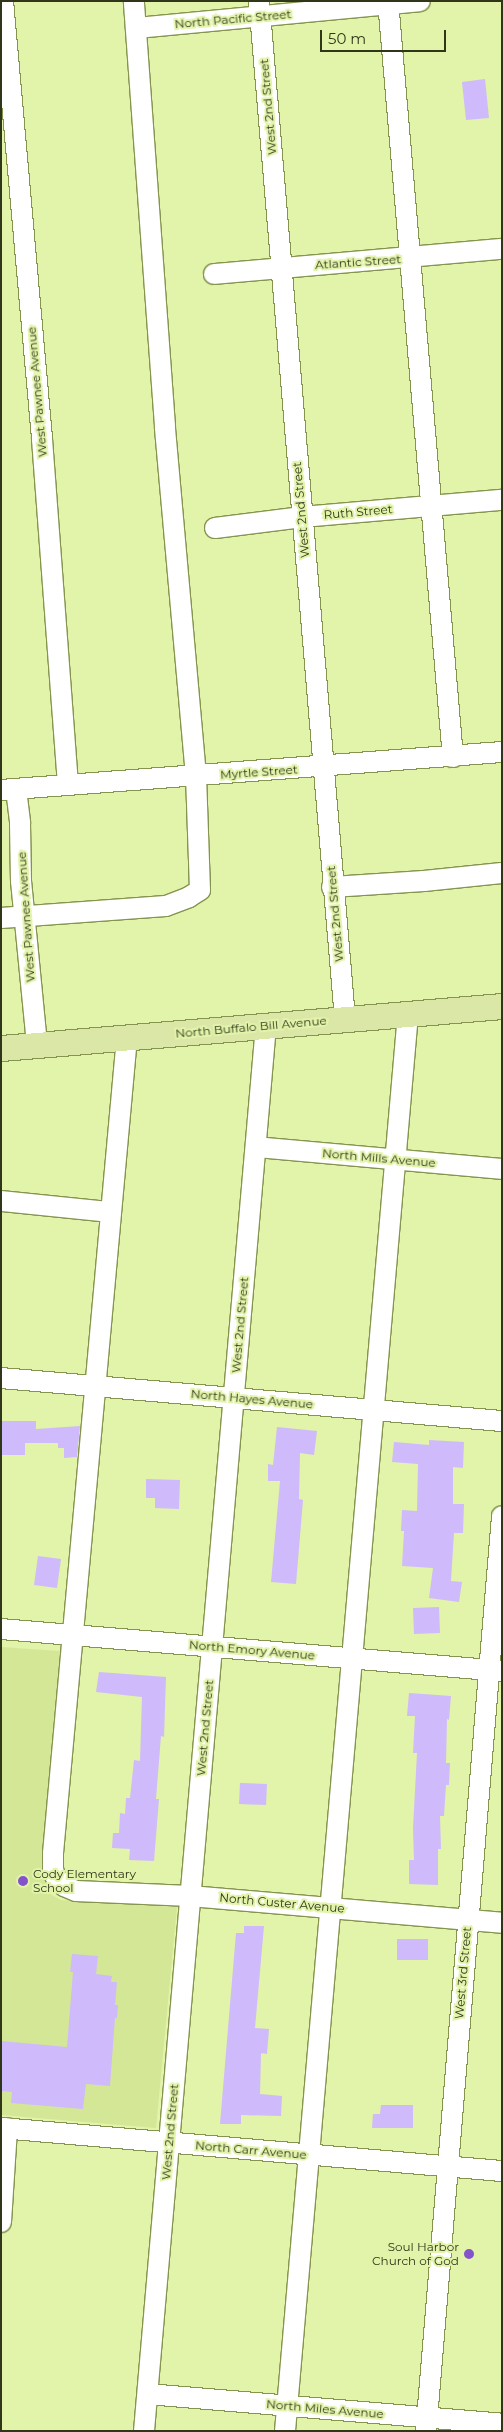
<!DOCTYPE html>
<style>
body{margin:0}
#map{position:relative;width:503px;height:2432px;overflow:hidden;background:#e2f3aa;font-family:Montserrat,sans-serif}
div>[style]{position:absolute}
.built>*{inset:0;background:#d4e796}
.building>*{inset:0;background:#cfbafb}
.roads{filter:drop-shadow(1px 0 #85944e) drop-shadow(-1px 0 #85944e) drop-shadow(0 1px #85944e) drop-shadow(0 -1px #85944e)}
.minor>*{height:20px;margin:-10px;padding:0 10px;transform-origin:10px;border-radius:10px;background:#fff}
.major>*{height:25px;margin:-12.5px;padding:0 12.5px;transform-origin:12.5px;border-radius:12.5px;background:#dae7a7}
.dots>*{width:14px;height:14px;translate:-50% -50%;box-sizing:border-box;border:2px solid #e2f3aa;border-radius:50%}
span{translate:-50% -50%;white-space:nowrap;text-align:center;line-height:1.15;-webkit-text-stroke:4px #e2f3aa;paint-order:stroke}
.street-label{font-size:12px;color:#303619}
.poi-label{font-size:12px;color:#303619}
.left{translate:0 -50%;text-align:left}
.right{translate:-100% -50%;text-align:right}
.frame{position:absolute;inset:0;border:2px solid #303619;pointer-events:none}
.scale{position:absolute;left:320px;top:30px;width:126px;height:22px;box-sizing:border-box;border:2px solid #303619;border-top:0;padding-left:6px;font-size:15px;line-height:18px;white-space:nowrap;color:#303619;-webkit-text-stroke:4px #e2f3aa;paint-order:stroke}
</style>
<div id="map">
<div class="built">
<i style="clip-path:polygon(1px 1647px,60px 1651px,42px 1870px,48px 1893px,61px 1900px,177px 1907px,156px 2128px,1px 2115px)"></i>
</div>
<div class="building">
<i style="clip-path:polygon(485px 79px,489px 118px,466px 120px,462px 82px)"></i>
<i style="clip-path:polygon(1px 1421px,36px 1421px,36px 1429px,80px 1426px,77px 1457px,64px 1458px,64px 1448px,58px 1448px,58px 1443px,25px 1443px,25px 1455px,1px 1455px)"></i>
<i style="clip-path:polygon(277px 1427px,317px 1431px,314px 1455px,300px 1453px,299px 1499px,303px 1500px,296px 1584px,271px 1582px,280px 1481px,268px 1481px,268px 1464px,273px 1465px)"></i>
<i style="clip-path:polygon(429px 1440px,464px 1442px,463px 1468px,453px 1467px,453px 1504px,464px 1504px,463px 1533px,454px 1533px,451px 1581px,462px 1582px,459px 1602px,429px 1598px,433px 1568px,402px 1566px,404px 1531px,401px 1531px,402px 1510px,417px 1511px,418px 1464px,392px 1462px,394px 1442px,429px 1445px)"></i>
<i style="clip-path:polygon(146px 1479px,180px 1480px,179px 1509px,155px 1508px,155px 1498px,146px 1498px)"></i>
<i style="clip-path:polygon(38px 1556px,61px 1559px,57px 1588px,34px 1585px)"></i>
<i style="clip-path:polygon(439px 1607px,440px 1633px,414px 1634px,413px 1608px)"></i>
<i style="clip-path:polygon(99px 1672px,166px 1677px,164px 1737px,161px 1736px,156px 1799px,159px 1799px,154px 1861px,129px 1860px,130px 1849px,112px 1848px,113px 1833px,119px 1833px,120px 1813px,125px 1814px,126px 1798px,130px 1798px,134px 1760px,140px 1761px,142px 1697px,96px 1692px)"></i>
<i style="clip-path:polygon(409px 1693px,451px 1696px,449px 1720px,447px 1719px,446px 1763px,450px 1763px,449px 1785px,446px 1785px,444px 1816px,440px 1816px,441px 1849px,438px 1849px,438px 1885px,409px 1884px,409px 1860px,414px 1860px,413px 1828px,417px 1753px,413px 1753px,415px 1716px,407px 1716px)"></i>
<i style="clip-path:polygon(240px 1783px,267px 1784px,266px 1805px,239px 1804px)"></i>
<i style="clip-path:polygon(244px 1926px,264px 1926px,255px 2028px,269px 2029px,267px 2054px,261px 2053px,260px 2094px,282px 2096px,281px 2116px,241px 2115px,241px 2124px,220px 2124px,236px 1933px,244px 1933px)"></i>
<i style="clip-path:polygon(397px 1939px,428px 1939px,428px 1960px,397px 1960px)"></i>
<i style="clip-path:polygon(72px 1954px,98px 1956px,96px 1974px,112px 1976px,111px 1982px,117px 1982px,115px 2005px,118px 2005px,117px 2018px,115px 2018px,110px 2086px,86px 2084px,83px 2109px,11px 2103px,12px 2092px,1px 2091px,1px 2041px,67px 2047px,73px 1972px,70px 1972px)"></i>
<i style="clip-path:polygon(381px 2105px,413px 2105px,413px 2128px,372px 2128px,373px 2114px,380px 2114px)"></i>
</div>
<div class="roads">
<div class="minor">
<i style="left:3px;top:1px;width:440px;rotate:84.9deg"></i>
<i style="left:42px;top:439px;width:346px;rotate:85.7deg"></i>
<i style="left:259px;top:1px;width:1022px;rotate:85.17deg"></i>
<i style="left:388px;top:1px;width:759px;rotate:85.09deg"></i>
<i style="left:136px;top:28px;width:285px;rotate:-5.4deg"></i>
<i style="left:214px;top:274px;width:289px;rotate:-5deg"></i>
<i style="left:215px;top:528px;width:88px;rotate:-7.2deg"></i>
<i style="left:302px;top:517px;width:201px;rotate:-4.9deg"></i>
<i style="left:16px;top:789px;width:35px;rotate:83deg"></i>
<i style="left:20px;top:824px;width:57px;rotate:89deg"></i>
<i style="left:21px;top:881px;width:165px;rotate:84.4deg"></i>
<i style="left:1px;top:790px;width:502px;rotate:-4.34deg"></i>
<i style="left:332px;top:887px;width:92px;rotate:-3.7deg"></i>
<i style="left:424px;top:881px;width:78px;rotate:-5.9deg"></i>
<i style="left:1px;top:918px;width:165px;rotate:-4.2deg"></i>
<i style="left:166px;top:906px;width:25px;rotate:-21deg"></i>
<i style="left:189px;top:897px;width:13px;rotate:-32deg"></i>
<i style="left:200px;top:890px;width:114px;rotate:-92deg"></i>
<i style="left:196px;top:776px;width:351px;rotate:-95.1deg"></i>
<i style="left:165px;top:426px;width:426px;rotate:-94.2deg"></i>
<i style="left:127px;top:1037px;width:819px;rotate:95.18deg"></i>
<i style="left:53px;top:1853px;width:16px;rotate:90deg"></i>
<i style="left:53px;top:1869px;width:7px;rotate:74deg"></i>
<i style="left:55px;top:1876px;width:13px;rotate:48deg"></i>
<i style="left:64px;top:1886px;width:13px;rotate:23deg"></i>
<i style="left:76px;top:1891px;width:114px;rotate:2.5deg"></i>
<i style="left:190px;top:1896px;width:313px;rotate:4.9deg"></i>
<i style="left:256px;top:1147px;width:247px;rotate:5.1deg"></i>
<i style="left:1px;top:1201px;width:110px;rotate:5.8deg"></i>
<i style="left:1px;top:1378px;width:503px;rotate:4.91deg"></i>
<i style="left:1px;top:1629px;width:503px;rotate:4.79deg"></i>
<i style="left:1px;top:2128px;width:503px;rotate:4.91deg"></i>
<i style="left:1px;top:2222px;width:94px;rotate:-86.3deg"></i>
<i style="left:148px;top:2394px;width:355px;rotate:4.8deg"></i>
<i style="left:144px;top:2431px;width:1410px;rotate:-85.04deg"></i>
<i style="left:285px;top:2431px;width:1422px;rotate:-85.04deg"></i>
<i style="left:426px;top:2431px;width:918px;rotate:-85.25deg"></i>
</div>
<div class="major">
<i style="left:1px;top:1048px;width:503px;rotate:-4.79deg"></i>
</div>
</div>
<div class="dots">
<i style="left:23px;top:1881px;background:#8453cc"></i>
<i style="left:469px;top:2254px;background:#8453cc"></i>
</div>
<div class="street-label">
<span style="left:233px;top:19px;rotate:-5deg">North Pacific Street</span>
<span style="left:268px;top:107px;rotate:-95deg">West 2nd Street</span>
<span style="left:358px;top:262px;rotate:-4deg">Atlantic Street</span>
<span style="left:37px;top:392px;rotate:-95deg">West Pawnee Avenue</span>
<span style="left:301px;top:510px;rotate:-95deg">West 2nd Street</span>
<span style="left:358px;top:512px;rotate:-5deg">Ruth Street</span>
<span style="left:259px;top:772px;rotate:-4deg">Myrtle Street</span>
<span style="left:335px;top:914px;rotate:-95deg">West 2nd Street</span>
<span style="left:26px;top:917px;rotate:-94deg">West Pawnee Avenue</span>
<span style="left:251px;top:1027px;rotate:-5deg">North Buffalo Bill Avenue</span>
<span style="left:379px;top:1158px;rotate:5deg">North Mills Avenue</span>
<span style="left:240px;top:1325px;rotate:-85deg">West 2nd Street</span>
<span style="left:252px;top:1399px;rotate:5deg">North Hayes Avenue</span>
<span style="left:252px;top:1650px;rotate:5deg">North Emory Avenue</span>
<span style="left:205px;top:1728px;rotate:-85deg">West 2nd Street</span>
<span style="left:282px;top:1903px;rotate:5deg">North Custer Avenue</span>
<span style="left:463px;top:1973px;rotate:-85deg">West 3rd Street</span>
<span style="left:170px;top:2132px;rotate:-85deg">West 2nd Street</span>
<span style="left:251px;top:2150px;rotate:5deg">North Carr Avenue</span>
<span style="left:325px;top:2409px;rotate:5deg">North Miles Avenue</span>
</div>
<div class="poi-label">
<span class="left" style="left:33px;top:1881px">Cody Elementary<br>School</span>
<span class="right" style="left:459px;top:2254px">Soul Harbor<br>Church of God</span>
</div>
<div class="frame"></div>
<div class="scale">50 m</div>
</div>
